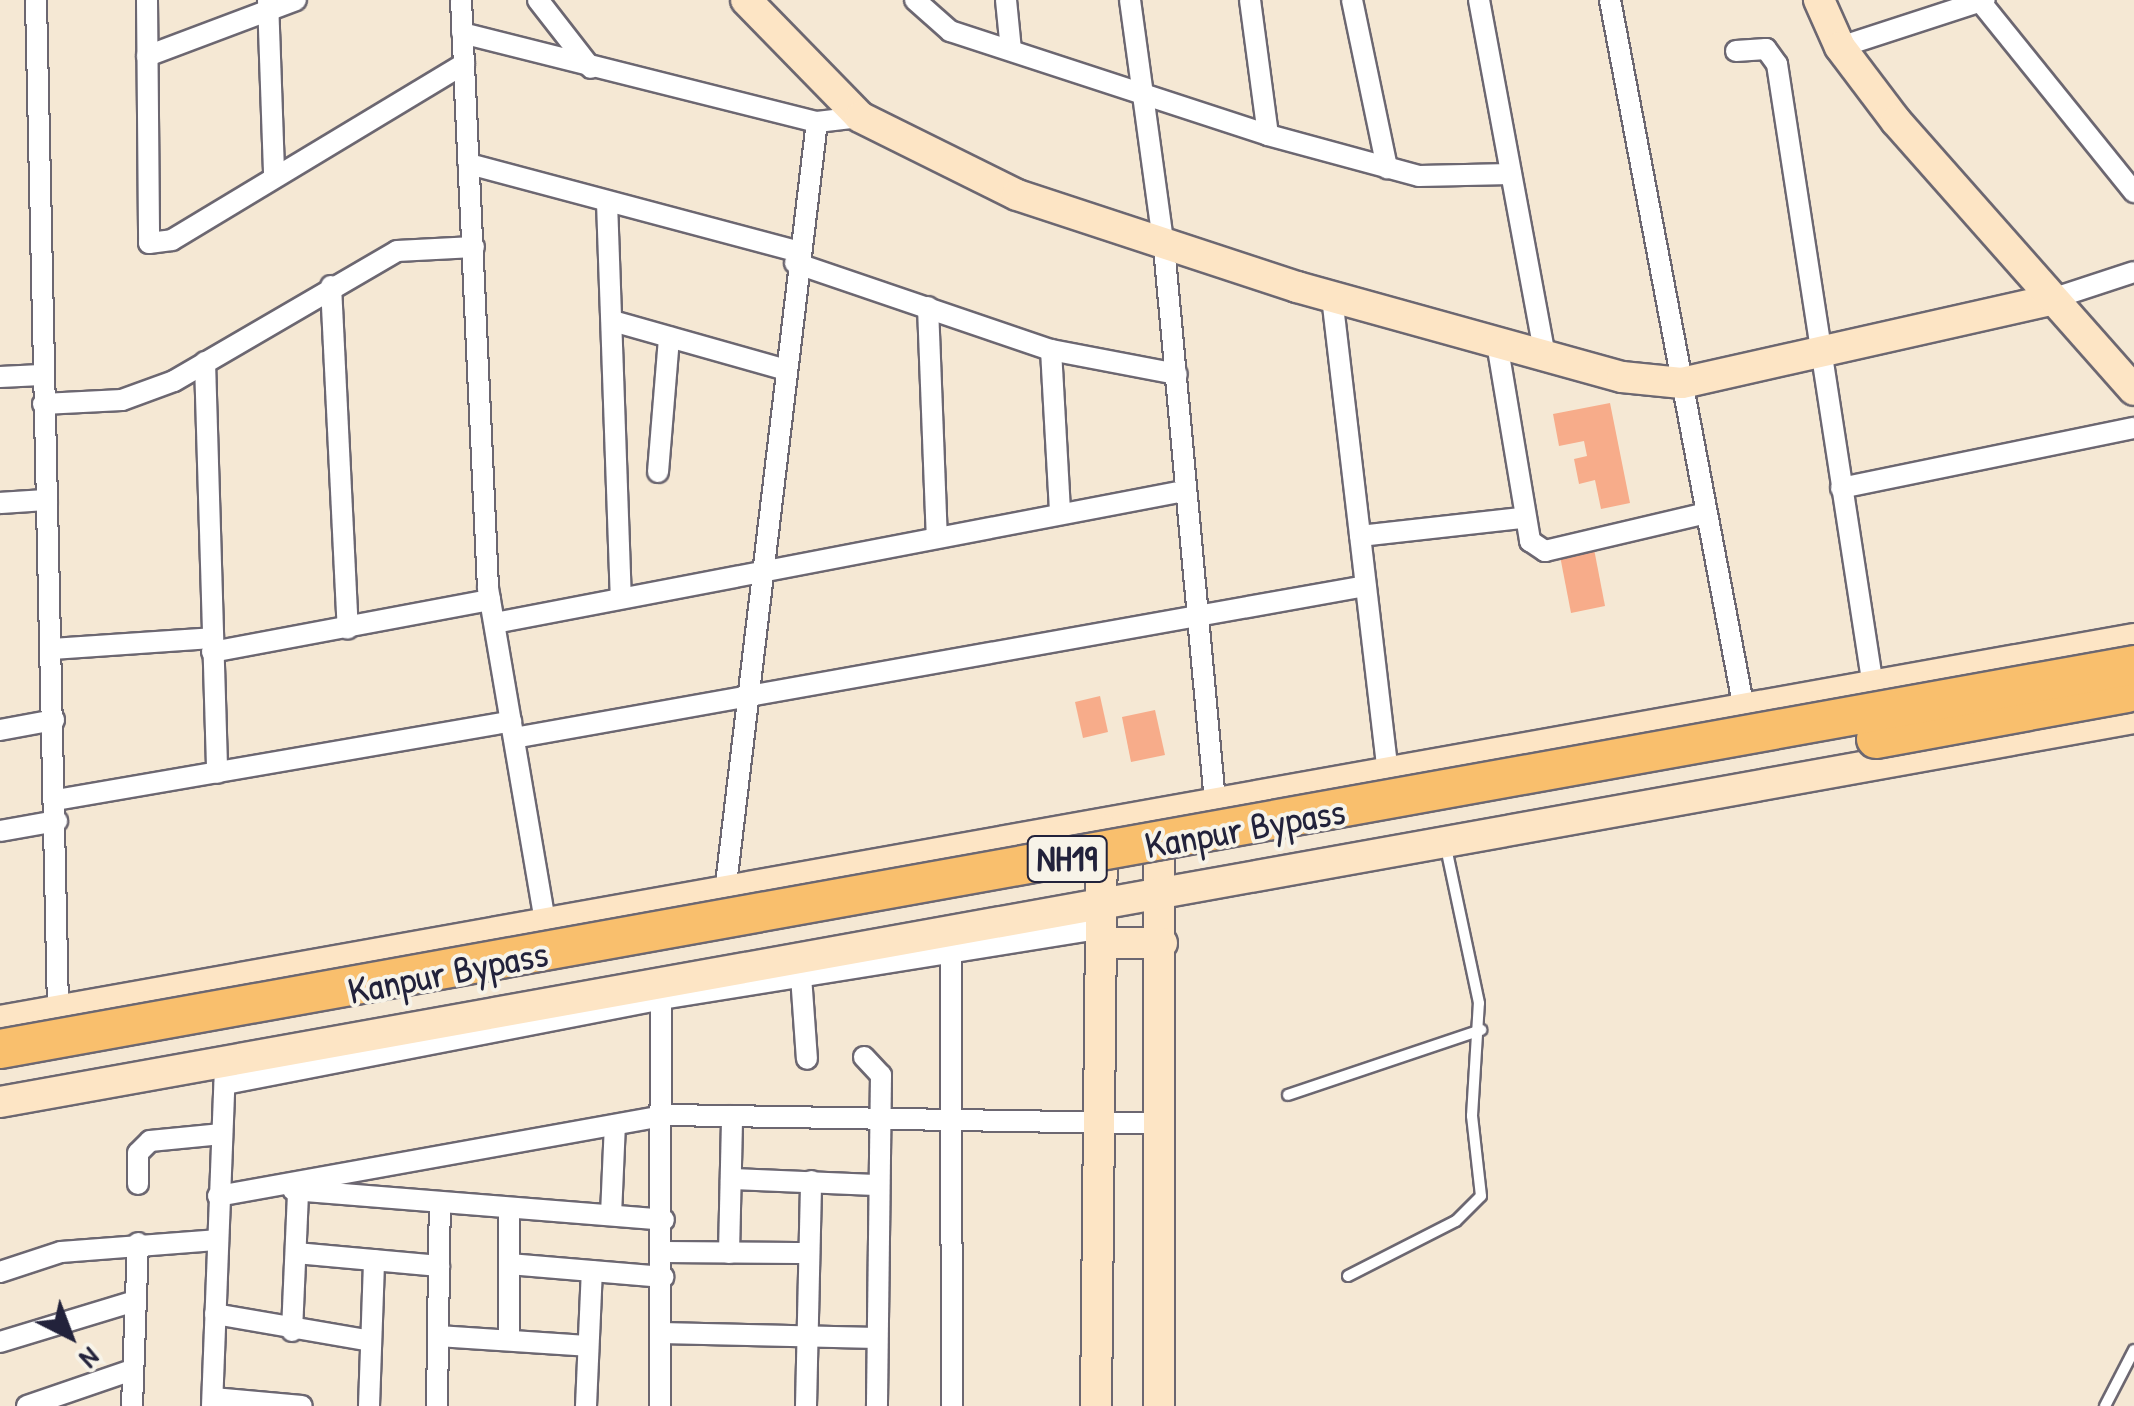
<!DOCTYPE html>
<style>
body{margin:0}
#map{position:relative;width:2134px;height:1406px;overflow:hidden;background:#f5e8d4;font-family:"Patrick Hand",sans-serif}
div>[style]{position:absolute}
.building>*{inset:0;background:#f7ac8a}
.roads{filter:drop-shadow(2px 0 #6c6771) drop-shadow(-2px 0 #6c6771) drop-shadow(0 2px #6c6771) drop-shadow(0 -2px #6c6771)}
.lane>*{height:10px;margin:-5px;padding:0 5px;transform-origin:5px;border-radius:5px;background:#fff}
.street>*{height:20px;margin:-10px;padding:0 10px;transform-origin:10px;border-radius:10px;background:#fff}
.secondary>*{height:30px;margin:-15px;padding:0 15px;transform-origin:15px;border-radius:15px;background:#fde5c5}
.bridges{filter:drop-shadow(2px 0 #6c6771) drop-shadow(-2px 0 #6c6771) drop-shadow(0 2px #6c6771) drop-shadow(0 -2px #6c6771)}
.highway-bridge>*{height:38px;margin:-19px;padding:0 19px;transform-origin:19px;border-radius:19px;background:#f9bf6d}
span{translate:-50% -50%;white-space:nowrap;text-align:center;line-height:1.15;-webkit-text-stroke:8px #f7f3e8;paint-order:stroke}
.shield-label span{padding:2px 8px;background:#f7f3e8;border:2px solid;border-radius:8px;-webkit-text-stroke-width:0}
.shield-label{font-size:35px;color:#22223b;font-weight:700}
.street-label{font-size:38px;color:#22223b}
.north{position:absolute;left:20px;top:1286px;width:100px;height:100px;-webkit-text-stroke:8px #f7f3e8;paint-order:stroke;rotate:138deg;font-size:28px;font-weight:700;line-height:40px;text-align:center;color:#22223b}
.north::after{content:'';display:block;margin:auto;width:35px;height:45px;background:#22223b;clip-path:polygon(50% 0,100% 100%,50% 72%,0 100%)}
</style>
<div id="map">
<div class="building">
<i style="clip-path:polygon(1610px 403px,1630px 503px,1601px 509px,1595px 480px,1579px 484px,1574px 459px,1587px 456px,1584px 441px,1559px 446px,1553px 414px)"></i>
<i style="clip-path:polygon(1594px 549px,1605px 606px,1571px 613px,1560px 556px)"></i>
<i style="clip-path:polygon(1100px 696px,1108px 732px,1083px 738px,1075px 702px)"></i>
<i style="clip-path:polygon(1155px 710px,1165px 755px,1131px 762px,1122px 717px)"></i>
</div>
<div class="roads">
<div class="lane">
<i style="left:1288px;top:1095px;width:204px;rotate:-18.6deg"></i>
<i style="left:1348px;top:1276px;width:121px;rotate:-27deg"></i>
<i style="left:1456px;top:1221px;width:35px;rotate:-45deg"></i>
<i style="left:1481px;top:1196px;width:81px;rotate:-96.4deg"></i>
<i style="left:1472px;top:1116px;width:113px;rotate:-86.5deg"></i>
<i style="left:1479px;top:1003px;width:164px;rotate:-102deg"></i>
<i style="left:2105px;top:1406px;width:63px;rotate:-62.6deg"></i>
</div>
<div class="street">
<i style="left:36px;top:0;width:1010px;rotate:88.75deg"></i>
<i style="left:147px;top:0;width:243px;rotate:89.5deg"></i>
<i style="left:149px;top:243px;width:23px;rotate:-7deg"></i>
<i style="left:172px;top:240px;width:341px;rotate:-31.1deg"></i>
<i style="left:268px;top:0;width:176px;rotate:88deg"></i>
<i style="left:461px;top:0;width:589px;rotate:87.37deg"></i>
<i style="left:488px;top:588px;width:344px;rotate:80.3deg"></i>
<i style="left:538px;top:0;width:86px;rotate:52.1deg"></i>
<i style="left:915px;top:0;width:47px;rotate:41.5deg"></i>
<i style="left:950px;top:31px;width:335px;rotate:18.1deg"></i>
<i style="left:1268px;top:135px;width:156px;rotate:15.2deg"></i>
<i style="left:1419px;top:176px;width:92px;rotate:-1.2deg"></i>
<i style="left:1006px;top:0;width:50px;rotate:84.3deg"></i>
<i style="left:1130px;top:0;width:249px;rotate:82.2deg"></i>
<i style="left:1164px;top:247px;width:557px;rotate:84.75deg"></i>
<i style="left:1250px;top:0;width:136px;rotate:82.4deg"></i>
<i style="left:1352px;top:0;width:172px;rotate:78.2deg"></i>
<i style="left:1479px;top:0;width:362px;rotate:79.5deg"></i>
<i style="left:1610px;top:0;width:722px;rotate:79.3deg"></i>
<i style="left:1979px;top:0;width:247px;rotate:51.1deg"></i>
<i style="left:462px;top:33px;width:366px;rotate:14.1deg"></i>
<i style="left:817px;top:122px;width:43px;rotate:-6.6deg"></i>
<i style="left:1840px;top:47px;width:152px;rotate:-18deg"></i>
<i style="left:1736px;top:51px;width:30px;rotate:-4deg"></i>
<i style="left:1766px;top:49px;width:19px;rotate:54deg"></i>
<i style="left:1777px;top:64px;width:629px;rotate:81.23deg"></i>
<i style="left:147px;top:56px;width:159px;rotate:-20.6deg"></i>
<i style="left:469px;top:164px;width:338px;rotate:14.9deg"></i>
<i style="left:607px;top:202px;width:396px;rotate:88deg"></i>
<i style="left:795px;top:263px;width:270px;rotate:18.8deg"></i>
<i style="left:1051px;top:350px;width:128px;rotate:10.8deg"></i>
<i style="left:331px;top:286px;width:343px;rotate:87.2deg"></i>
<i style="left:1332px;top:297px;width:481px;rotate:83.3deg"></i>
<i style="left:2049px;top:300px;width:89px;rotate:-18.2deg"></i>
<i style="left:928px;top:307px;width:230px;rotate:87.8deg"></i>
<i style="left:613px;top:321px;width:177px;rotate:15.8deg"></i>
<i style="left:1497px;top:343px;width:201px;rotate:80.5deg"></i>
<i style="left:1530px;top:541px;width:18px;rotate:34deg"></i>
<i style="left:1545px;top:551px;width:166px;rotate:-13.2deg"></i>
<i style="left:1051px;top:350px;width:163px;rotate:86.8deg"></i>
<i style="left:205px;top:362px;width:411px;rotate:88.3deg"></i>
<i style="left:0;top:377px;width:41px;rotate:-2.8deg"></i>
<i style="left:43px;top:404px;width:79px;rotate:-2.9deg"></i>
<i style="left:122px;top:400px;width:55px;rotate:-20.1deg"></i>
<i style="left:174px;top:381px;width:258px;rotate:-30.2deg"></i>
<i style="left:397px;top:251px;width:77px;rotate:-3deg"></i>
<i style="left:658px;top:472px;width:135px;rotate:-85.3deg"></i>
<i style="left:1841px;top:488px;width:299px;rotate:-11.6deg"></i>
<i style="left:0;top:503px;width:47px;rotate:-3.7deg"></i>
<i style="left:1360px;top:536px;width:162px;rotate:-6.4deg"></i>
<i style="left:495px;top:623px;width:702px;rotate:-10.85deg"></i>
<i style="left:52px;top:649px;width:160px;rotate:-3.9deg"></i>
<i style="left:212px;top:652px;width:283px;rotate:-10.6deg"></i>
<i style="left:0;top:730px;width:55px;rotate:-10.5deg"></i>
<i style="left:514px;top:738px;width:865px;rotate:-10.12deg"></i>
<i style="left:56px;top:800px;width:462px;rotate:-9.8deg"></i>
<i style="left:0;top:831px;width:58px;rotate:-10deg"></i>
<i style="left:725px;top:893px;width:776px;rotate:-83.2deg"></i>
<i style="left:951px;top:951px;width:455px;rotate:89.9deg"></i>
<i style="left:801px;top:976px;width:83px;rotate:85.9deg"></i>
<i style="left:864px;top:1057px;width:25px;rotate:47deg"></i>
<i style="left:881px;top:1075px;width:331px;rotate:90.7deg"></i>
<i style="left:225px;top:1084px;width:444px;rotate:-11deg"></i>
<i style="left:661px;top:999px;width:447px;rotate:-9.1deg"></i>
<i style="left:731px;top:1179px;width:146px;rotate:2.4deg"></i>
<i style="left:138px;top:1184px;width:31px;rotate:-90deg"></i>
<i style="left:138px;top:1153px;width:17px;rotate:-45deg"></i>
<i style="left:150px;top:1141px;width:72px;rotate:-5.6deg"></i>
<i style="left:293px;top:1190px;width:372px;rotate:4.6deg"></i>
<i style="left:218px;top:1196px;width:456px;rotate:-10.2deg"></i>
<i style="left:667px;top:1115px;width:496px;rotate:1deg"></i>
<i style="left:611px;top:1215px;width:90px;rotate:-87.5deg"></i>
<i style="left:664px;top:1252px;width:145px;rotate:0.4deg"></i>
<i style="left:296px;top:1253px;width:144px;rotate:5.2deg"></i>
<i style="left:729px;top:1253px;width:137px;rotate:-88.7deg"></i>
<i style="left:509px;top:1264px;width:155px;rotate:4.8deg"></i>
<i style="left:0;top:1272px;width:64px;rotate:-18.2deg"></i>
<i style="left:61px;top:1252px;width:155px;rotate:-4.4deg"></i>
<i style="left:215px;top:1314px;width:158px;rotate:9.8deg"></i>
<i style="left:292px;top:1331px;width:140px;rotate:-87.5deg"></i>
<i style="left:661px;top:1333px;width:216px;rotate:1.3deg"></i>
<i style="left:438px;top:1336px;width:149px;rotate:3.8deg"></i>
<i style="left:509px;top:1340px;width:132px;rotate:-90deg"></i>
<i style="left:0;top:1342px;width:141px;rotate:-16.9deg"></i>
<i style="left:213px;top:1398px;width:89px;rotate:5.1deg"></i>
<i style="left:27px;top:1406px;width:111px;rotate:-18.9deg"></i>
<i style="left:132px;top:1406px;width:163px;rotate:-87.9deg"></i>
<i style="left:212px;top:1406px;width:332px;rotate:-87.8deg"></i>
<i style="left:369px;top:1406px;width:146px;rotate:-88deg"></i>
<i style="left:437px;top:1406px;width:204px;rotate:-89.2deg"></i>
<i style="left:586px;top:1406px;width:135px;rotate:-87.5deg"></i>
<i style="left:660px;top:1406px;width:407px;rotate:-89.9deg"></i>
<i style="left:806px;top:1406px;width:225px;rotate:-88.7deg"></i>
</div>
<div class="secondary">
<i style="left:746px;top:0;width:163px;rotate:45.7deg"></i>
<i style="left:860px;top:117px;width:175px;rotate:26.4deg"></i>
<i style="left:1017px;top:195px;width:295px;rotate:18.2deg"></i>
<i style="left:1297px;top:287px;width:337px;rotate:15.5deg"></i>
<i style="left:1622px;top:377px;width:60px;rotate:5.7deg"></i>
<i style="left:1682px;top:383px;width:376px;rotate:-12.7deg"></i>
<i style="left:1819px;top:0;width:51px;rotate:65.9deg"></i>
<i style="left:1840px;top:47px;width:93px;rotate:52.9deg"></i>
<i style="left:1896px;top:121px;width:359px;rotate:48.5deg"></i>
<i style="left:1159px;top:819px;width:587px;rotate:90deg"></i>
<i style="left:1102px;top:943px;width:60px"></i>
<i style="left:0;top:1021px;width:2168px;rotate:-10.15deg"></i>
<i style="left:0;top:1102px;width:2168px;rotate:-10.2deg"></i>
<i style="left:1096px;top:1406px;width:577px;rotate:-89.4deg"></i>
</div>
</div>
<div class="bridges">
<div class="highway-bridge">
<i style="left:1876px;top:739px;width:255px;rotate:-10.4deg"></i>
<i style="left:0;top:1049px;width:2168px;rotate:-10.2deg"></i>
</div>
</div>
<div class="shield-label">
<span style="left:1067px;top:859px">NH19</span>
</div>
<div class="street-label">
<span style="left:1245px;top:828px;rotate:-10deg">Kanpur Bypass</span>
<span style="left:448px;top:972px;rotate:-11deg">Kanpur Bypass</span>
</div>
<div class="north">N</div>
</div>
